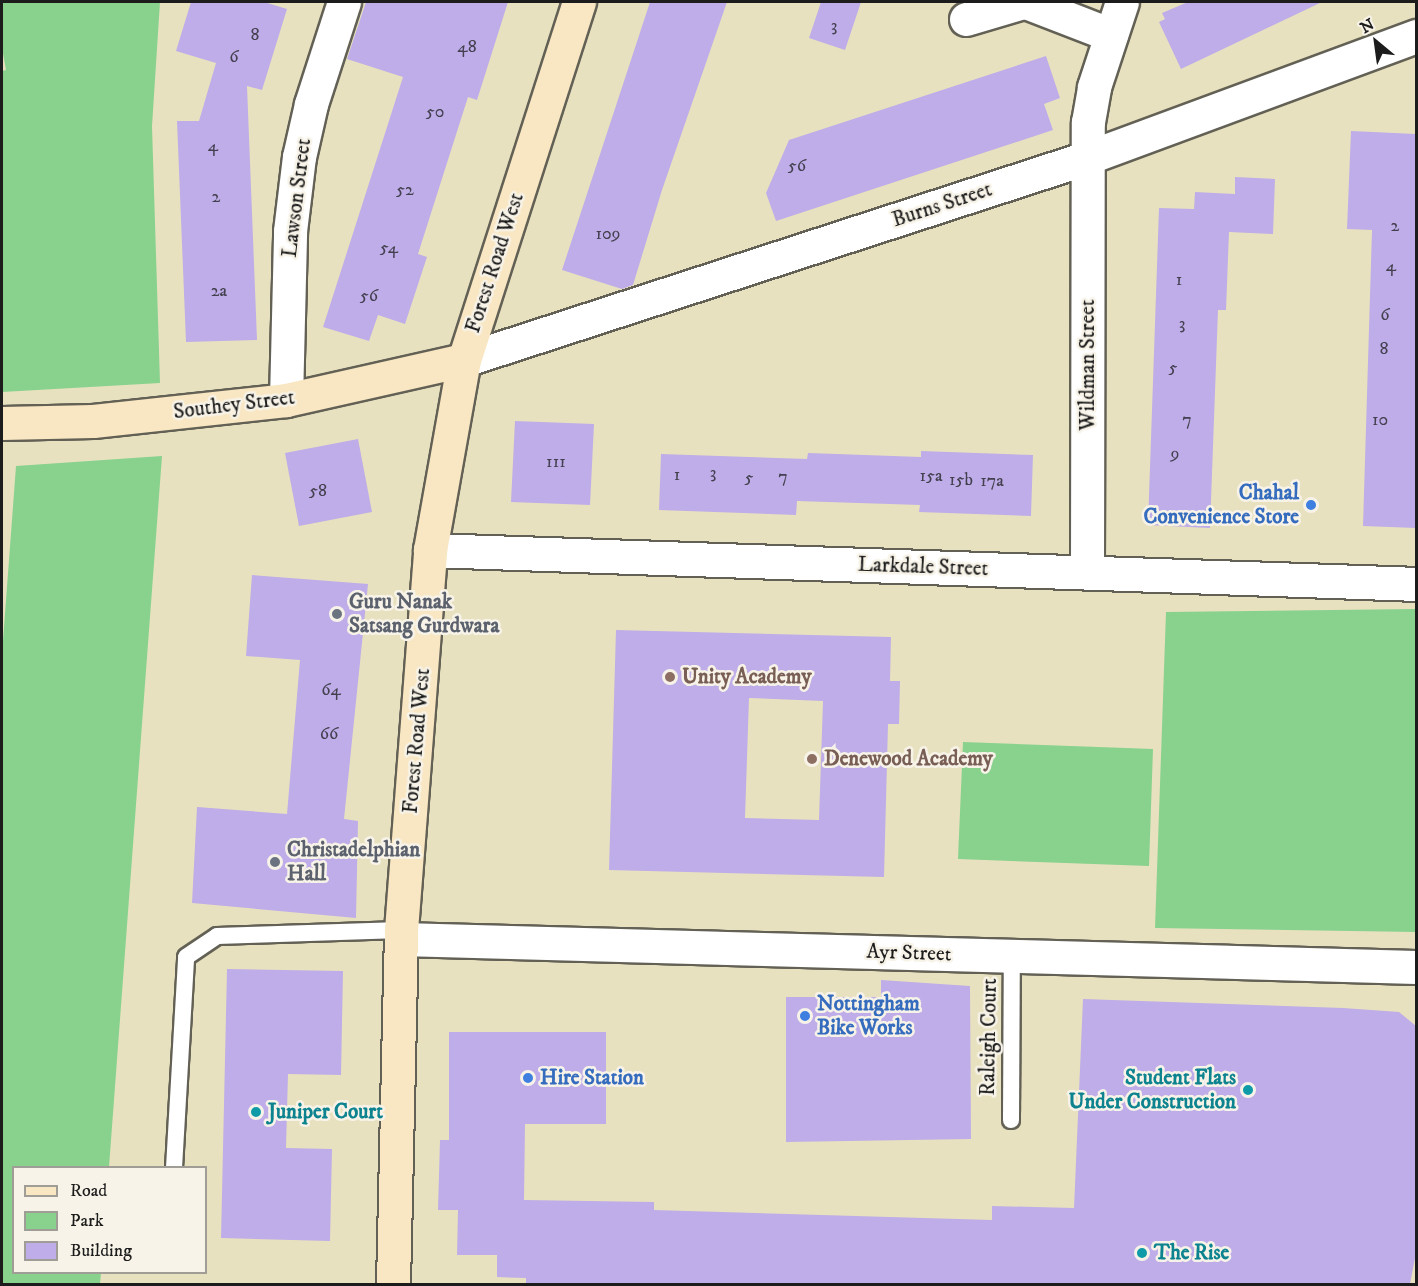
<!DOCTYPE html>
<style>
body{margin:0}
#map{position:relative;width:1418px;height:1286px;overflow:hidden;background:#e8e1bf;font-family:"IM FELL DW Pica",serif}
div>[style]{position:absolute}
.green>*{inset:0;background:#88d28e}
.building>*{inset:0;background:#beade8}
.roads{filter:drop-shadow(2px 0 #636155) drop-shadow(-2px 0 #636155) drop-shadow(0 2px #636155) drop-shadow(0 -2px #636155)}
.lane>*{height:16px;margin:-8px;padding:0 8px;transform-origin:8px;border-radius:8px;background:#fff}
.street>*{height:33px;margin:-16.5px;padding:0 16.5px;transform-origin:16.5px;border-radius:16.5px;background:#fff}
.secondary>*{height:33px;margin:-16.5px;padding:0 16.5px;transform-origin:16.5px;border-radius:16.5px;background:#f9e7c3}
.dots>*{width:16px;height:16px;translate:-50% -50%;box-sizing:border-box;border:3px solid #f7f3e8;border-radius:50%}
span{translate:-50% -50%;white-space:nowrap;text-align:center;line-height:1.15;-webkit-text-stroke:5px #f7f3e8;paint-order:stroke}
.number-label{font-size:18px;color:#44404f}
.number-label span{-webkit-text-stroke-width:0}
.street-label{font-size:21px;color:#1c1c1c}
.shop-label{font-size:21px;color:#366cbe;font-weight:700}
.right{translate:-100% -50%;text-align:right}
.left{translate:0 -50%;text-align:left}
.worship-label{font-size:21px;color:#5b616d;font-weight:700}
.education-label{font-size:21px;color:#785e54;font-weight:700}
.culture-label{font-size:21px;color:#0d838f;font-weight:700}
.frame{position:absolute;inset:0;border:3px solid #1c1c1c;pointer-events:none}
.legend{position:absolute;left:12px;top:1166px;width:195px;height:108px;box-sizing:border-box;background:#f7f3e8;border:2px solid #9f9d96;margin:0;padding:8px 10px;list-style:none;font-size:18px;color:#1c1c1c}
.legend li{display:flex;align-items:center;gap:12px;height:30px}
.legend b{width:30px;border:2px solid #9f9d96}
.north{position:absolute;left:1346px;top:12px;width:60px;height:60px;-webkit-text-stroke:4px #f7f3e8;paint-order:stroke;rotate:331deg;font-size:16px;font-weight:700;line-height:24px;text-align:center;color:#1c1c1c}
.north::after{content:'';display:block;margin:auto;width:21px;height:27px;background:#1c1c1c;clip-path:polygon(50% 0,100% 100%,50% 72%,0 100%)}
</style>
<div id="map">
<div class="green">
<i style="clip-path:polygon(2px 2px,160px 2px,152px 126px,160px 383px,2px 392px,2px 71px,6px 70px,2px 48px)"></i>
<i style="clip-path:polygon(162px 456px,109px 1167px,14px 1168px,14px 1272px,101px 1273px,100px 1284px,2px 1284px,2px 654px,16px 466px)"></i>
<i style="clip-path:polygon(1416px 609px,1416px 932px,1155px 928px,1166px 612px)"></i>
<i style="clip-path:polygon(963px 742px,1153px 749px,1149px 866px,958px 859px)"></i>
</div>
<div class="building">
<i style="clip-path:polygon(191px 2px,264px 2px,287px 9px,262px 90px,247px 86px,257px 340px,186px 342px,177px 121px,199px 121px,216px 63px,176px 51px)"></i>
<i style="clip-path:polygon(366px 2px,508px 2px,477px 100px,468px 97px,418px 254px,427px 257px,405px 324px,378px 315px,369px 341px,323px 327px,403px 77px,347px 59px)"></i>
<i style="clip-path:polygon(650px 2px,727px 2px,662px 190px,633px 285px,622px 289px,562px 270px)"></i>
<i style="clip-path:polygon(821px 2px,861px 2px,845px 50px,809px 38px)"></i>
<i style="clip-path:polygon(1188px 2px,1322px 2px,1181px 69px,1159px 22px,1165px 19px,1162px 13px)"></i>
<i style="clip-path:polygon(1046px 56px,1060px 98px,1044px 104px,1053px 130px,776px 221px,766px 193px,789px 140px)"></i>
<i style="clip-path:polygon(1351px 131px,1416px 134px,1416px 528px,1363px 526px,1372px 230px,1347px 229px)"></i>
<i style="clip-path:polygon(1235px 177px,1275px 179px,1273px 234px,1229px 232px,1226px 310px,1218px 310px,1210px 528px,1148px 525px,1159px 208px,1194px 209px,1195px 192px,1235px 194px)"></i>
<i style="clip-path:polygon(515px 421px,594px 424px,590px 505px,511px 502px)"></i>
<i style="clip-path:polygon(358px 439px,372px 512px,299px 526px,285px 453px)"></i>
<i style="clip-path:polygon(921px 451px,1033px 455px,1031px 516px,919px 512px,920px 505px,797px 501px,796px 515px,659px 510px,661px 454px,807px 459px,808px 453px,921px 457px)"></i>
<i style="clip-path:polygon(252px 575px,368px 584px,344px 819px,358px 821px,356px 918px,192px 903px,197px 807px,287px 814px,300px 660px,246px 656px)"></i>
<i style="clip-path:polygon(evenodd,616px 630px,891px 637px,890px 681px,900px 681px,899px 724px,888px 724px,884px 877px,609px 870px,616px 630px,749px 698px,823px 701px,819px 820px,745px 818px,749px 698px)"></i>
<i style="clip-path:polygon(227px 969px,343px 971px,341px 1075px,288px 1074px,286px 1148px,332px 1149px,330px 1241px,221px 1238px)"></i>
<i style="clip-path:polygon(881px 980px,970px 986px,971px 1139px,786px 1142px,786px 997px,881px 997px)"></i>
<i style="clip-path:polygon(1083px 999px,1343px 1008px,1399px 1012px,1416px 1026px,1416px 1253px,1410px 1284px,526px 1284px,526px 1278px,497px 1277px,497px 1255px,457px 1255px,458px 1210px,438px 1210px,440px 1140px,449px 1140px,449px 1032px,606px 1032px,606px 1124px,525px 1124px,524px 1200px,654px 1202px,654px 1210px,992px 1220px,992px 1206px,1074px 1208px)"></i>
</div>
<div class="roads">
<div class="lane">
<i style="left:1011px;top:1120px;width:164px;rotate:-89.7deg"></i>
<i style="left:174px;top:1168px;width:211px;rotate:-86.7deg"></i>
<i style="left:186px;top:957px;width:37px;rotate:-34deg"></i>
<i style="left:217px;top:936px;width:184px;rotate:-1.9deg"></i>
</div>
<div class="street">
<i style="left:1026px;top:2px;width:91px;rotate:21.2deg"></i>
<i style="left:966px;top:19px;width:59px;rotate:-16.6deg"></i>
<i style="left:464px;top:360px;width:657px;rotate:-17.99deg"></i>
<i style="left:1089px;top:157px;width:349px;rotate:-20.3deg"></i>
<i style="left:286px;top:400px;width:169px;rotate:-88.6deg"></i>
<i style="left:290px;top:231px;width:75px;rotate:-83.1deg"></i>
<i style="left:299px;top:157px;width:54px;rotate:-77.2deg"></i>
<i style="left:311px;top:104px;width:107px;rotate:-72.1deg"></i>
<i style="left:430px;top:550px;width:987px;rotate:1.97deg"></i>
<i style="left:1087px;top:572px;width:450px;rotate:-89.9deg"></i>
<i style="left:1088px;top:122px;width:36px;rotate:-80deg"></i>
<i style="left:1094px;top:87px;width:89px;rotate:-71.8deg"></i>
<i style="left:401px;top:939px;width:1015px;rotate:1.58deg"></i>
</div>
<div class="secondary">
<i style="left:2px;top:423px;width:91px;rotate:-1.3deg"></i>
<i style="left:93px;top:421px;width:194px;rotate:-6.2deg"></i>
<i style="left:286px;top:400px;width:182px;rotate:-12.7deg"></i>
<i style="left:393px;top:1284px;width:354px;rotate:-88.7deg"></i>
<i style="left:401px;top:930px;width:381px;rotate:-85.6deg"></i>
<i style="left:430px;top:550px;width:193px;rotate:-79.9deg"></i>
<i style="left:464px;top:360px;width:376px;rotate:-72.2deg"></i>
</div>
</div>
<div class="dots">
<i style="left:1311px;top:505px;background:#3f7fe0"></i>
<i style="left:337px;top:614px;background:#6b7280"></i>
<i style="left:670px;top:677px;background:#8d6e63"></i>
<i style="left:812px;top:759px;background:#8d6e63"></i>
<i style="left:275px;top:862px;background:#6b7280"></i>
<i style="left:805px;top:1016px;background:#3f7fe0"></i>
<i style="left:528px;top:1078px;background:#3f7fe0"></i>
<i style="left:1248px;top:1090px;background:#0f9aa8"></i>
<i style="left:256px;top:1112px;background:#0f9aa8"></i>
<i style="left:1142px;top:1253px;background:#0f9aa8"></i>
</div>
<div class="number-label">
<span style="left:834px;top:26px">3</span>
<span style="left:255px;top:35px">8</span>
<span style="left:467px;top:47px">48</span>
<span style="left:234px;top:57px">6</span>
<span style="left:435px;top:112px">50</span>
<span style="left:213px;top:146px">4</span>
<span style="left:797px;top:166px">56</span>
<span style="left:405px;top:190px">52</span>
<span style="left:216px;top:197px">2</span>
<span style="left:1395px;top:226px">2</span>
<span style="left:608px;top:234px">109</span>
<span style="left:389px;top:248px">54</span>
<span style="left:1391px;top:266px">4</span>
<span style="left:1179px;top:280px">1</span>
<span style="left:219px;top:291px">2a</span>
<span style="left:369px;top:296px">56</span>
<span style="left:1385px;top:315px">6</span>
<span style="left:1182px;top:324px">3</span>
<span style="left:1384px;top:349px">8</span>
<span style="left:1173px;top:368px">5</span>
<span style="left:1187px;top:420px">7</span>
<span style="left:1380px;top:420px">10</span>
<span style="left:1175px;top:454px">9</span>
<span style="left:556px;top:462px">111</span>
<span style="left:713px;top:473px">3</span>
<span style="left:677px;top:475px">1</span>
<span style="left:931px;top:476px">15a</span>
<span style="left:783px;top:477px">7</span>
<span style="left:749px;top:478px">5</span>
<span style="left:961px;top:480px">15b</span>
<span style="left:992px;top:481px">17a</span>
<span style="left:318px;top:491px">58</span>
<span style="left:331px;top:690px">64</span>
<span style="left:329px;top:734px">66</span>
</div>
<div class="street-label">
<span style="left:297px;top:198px;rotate:-83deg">Lawson Street</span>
<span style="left:942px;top:205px;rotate:-18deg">Burns Street</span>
<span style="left:495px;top:263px;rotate:-72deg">Forest Road West</span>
<span style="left:1088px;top:365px;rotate:-90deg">Wildman Street</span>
<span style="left:234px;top:405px;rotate:-7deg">Southey Street</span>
<span style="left:923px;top:567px;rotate:2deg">Larkdale Street</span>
<span style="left:417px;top:741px;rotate:-85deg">Forest Road West</span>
<span style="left:909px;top:953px;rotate:2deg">Ayr Street</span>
<span style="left:989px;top:1037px;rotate:-89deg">Raleigh Court</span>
</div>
<div class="shop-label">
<span class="right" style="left:1299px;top:505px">Chahal<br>Convenience Store</span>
<span class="left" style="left:817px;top:1016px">Nottingham<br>Bike Works</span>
<span class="left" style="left:540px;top:1078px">Hire Station</span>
</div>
<div class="worship-label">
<span class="left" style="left:349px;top:614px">Guru Nanak<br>Satsang Gurdwara</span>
<span class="left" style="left:287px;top:862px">Christadelphian<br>Hall</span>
</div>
<div class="education-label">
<span class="left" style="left:682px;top:677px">Unity Academy</span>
<span class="left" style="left:824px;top:759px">Denewood Academy</span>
</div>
<div class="culture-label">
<span class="right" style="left:1236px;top:1090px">Student Flats<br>Under Construction</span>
<span class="left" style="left:268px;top:1112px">Juniper Court</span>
<span class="left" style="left:1154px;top:1253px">The Rise</span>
</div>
<div class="frame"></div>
<ul class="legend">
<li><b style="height:8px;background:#f9e7c3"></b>Road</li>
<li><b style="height:16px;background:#88d28e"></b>Park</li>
<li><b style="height:16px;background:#beade8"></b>Building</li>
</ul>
<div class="north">N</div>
</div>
